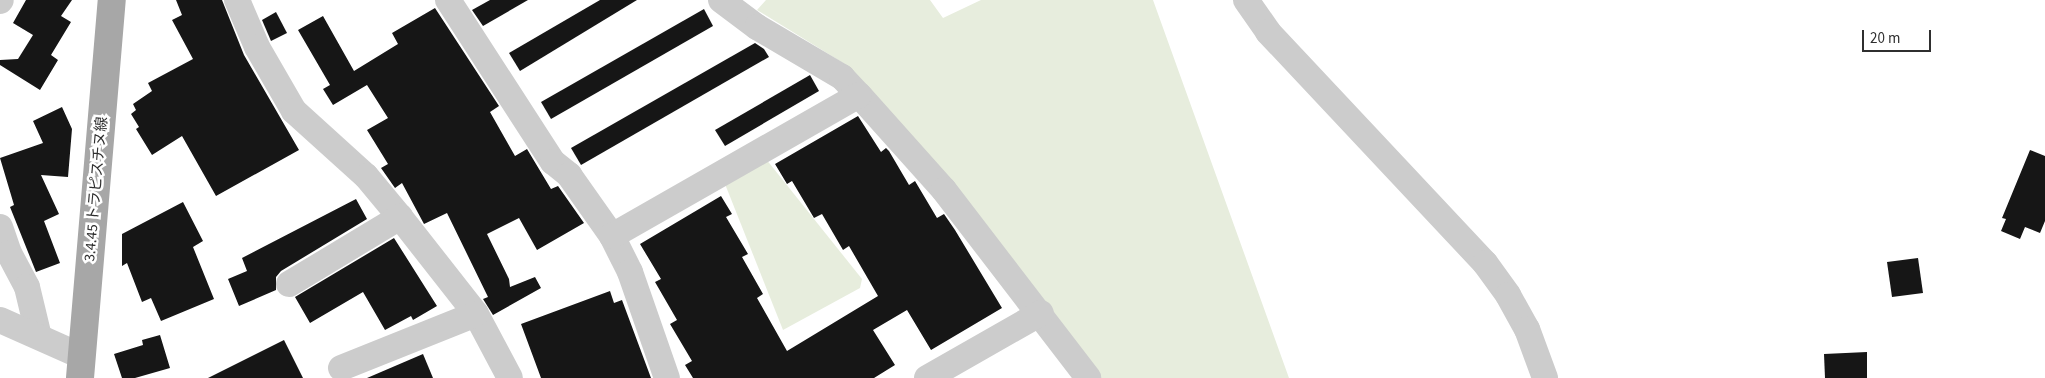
<!DOCTYPE html>
<meta charset="utf-8">
<style>
body{margin:0}
#map{position:relative;width:2045px;height:378px;overflow:hidden;background:#fff;font-family:"Source Sans 3","Noto Sans JP",sans-serif}
div>[style]{position:absolute}
.green>*{inset:0;background:#e7eddd}
.building>*{inset:0;background:#161616}
.minor>*{height:26px;margin:-13px;padding:0 13px;transform-origin:13px;border-radius:13px;background:#ccc}
.primary>*{height:28px;margin:-14px;padding:0 14px;transform-origin:14px;border-radius:14px;background:#a7a7a7}
span{translate:-50% -50%;white-space:nowrap;text-align:center;line-height:1.15;-webkit-text-stroke:5px #fff;paint-order:stroke}
.street-label{font-size:15px;color:#2f2f2f}
.scale{position:absolute;left:1862px;top:30px;width:69px;height:22px;box-sizing:border-box;border:2px solid #2f2f2f;border-top:0;padding-left:6px;font-size:15px;line-height:18px;white-space:nowrap;color:#2f2f2f;-webkit-text-stroke:4px #fff;paint-order:stroke}
</style>
<div id="map">
<div class="green">
<i style="clip-path:polygon(766px 0,930px 0,943px 18px,981px 0,1153px 0,1289px 378px,1101px 378px,848px 66px,757px 10px)"></i>
<i style="clip-path:polygon(766px 159px,862px 279px,860px 288px,783px 330px,725px 184px)"></i>
</div>
<div class="building">
<i style="clip-path:polygon(26px 0,72px 0,61px 16px,71px 22px,51px 55px,58px 60px,40px 90px,0 65px,0 60px,18px 59px,33px 35px,13px 23px)"></i>
<i style="clip-path:polygon(176px 0,222px 0,244px 55px,299px 150px,216px 196px,182px 136px,152px 155px,136px 129px,139px 127px,131px 114px,136px 110px,133px 104px,152px 91px,148px 83px,193px 59px,172px 20px,182px 15px)"></i>
<i style="clip-path:polygon(490px 0,528px 0,483px 26px,472px 10px)"></i>
<i style="clip-path:polygon(600px 0,637px 0,520px 71px,509px 53px)"></i>
<i style="clip-path:polygon(435px 8px,499px 106px,490px 112px,515px 156px,527px 149px,551px 189px,558px 186px,584px 223px,537px 250px,519px 218px,487px 234px,509px 279px,510px 287px,535px 277px,541px 288px,493px 315px,483px 299px,488px 297px,447px 213px,424px 224px,402px 183px,395px 188px,381px 168px,388px 164px,367px 130px,388px 118px,367px 85px,333px 105px,323px 89px,330px 85px,298px 30px,323px 16px,354px 71px,398px 44px,392px 33px)"></i>
<i style="clip-path:polygon(704px 9px,713px 26px,551px 119px,541px 102px)"></i>
<i style="clip-path:polygon(276px 12px,287px 33px,271px 41px,262px 20px)"></i>
<i style="clip-path:polygon(755px 43px,764px 49px,769px 57px,581px 165px,571px 148px)"></i>
<i style="clip-path:polygon(810px 75px,819px 91px,725px 146px,715px 130px)"></i>
<i style="clip-path:polygon(62px 107px,72px 129px,68px 177px,41px 175px,59px 214px,44px 221px,60px 263px,36px 272px,10px 207px,14px 205px,0 158px,43px 143px,33px 121px)"></i>
<i style="clip-path:polygon(858px 116px,881px 152px,886px 148px,889px 151px,909px 185px,915px 181px,937px 218px,944px 214px,955px 230px,1002px 308px,931px 350px,907px 310px,873px 330px,895px 365px,874px 378px,693px 378px,685px 365px,692px 361px,670px 324px,677px 320px,655px 282px,661px 279px,640px 244px,721px 196px,732px 214px,726px 217px,748px 254px,742px 257px,763px 294px,757px 298px,787px 351px,878px 296px,849px 246px,843px 250px,822px 214px,814px 218px,792px 181px,787px 184px,775px 164px)"></i>
<i style="clip-path:polygon(2030px 150px,2045px 156px,2045px 221px,2040px 233px,2025px 227px,2020px 239px,2001px 231px,2006px 219px,2002px 218px)"></i>
<i style="clip-path:polygon(356px 199px,367px 219px,281px 271px,276px 277px,276px 290px,239px 306px,228px 279px,247px 271px,242px 258px)"></i>
<i style="clip-path:polygon(183px 202px,203px 241px,193px 247px,214px 299px,161px 321px,151px 298px,142px 302px,127px 263px,122px 266px,122px 234px)"></i>
<i style="clip-path:polygon(394px 238px,437px 306px,413px 320px,411px 316px,385px 330px,363px 292px,310px 323px,295px 297px)"></i>
<i style="clip-path:polygon(1918px 258px,1923px 293px,1892px 297px,1887px 262px)"></i>
<i style="clip-path:polygon(610px 291px,614px 303px,622px 300px,651px 378px,541px 378px,521px 324px)"></i>
<i style="clip-path:polygon(160px 335px,170px 368px,135px 378px,122px 378px,114px 354px,143px 345px,142px 340px)"></i>
<i style="clip-path:polygon(284px 340px,303px 378px,208px 378px)"></i>
<i style="clip-path:polygon(1867px 352px,1867px 378px,1825px 378px,1824px 354px)"></i>
<i style="clip-path:polygon(423px 354px,433px 378px,367px 378px)"></i>
</div>
<div class="minor">
<i style="left:237px;top:0;width:51px;rotate:66.9deg"></i>
<i style="left:257px;top:47px;width:74px;rotate:60deg"></i>
<i style="left:294px;top:111px;width:97px;rotate:42.1deg"></i>
<i style="left:366px;top:176px;width:53px;rotate:50.3deg"></i>
<i style="left:400px;top:217px;width:123px;rotate:51.9deg"></i>
<i style="left:476px;top:314px;width:72px;rotate:62deg"></i>
<i style="left:448px;top:0;width:193px;rotate:57.1deg"></i>
<i style="left:553px;top:162px;width:21px;rotate:39deg"></i>
<i style="left:569px;top:175px;width:75px;rotate:54.8deg"></i>
<i style="left:612px;top:236px;width:40px;rotate:63.4deg"></i>
<i style="left:630px;top:272px;width:112px;rotate:70.8deg"></i>
<i style="left:721px;top:0;width:45px;rotate:36.9deg"></i>
<i style="left:757px;top:27px;width:99px;rotate:30.5deg"></i>
<i style="left:842px;top:77px;width:25px;rotate:47deg"></i>
<i style="left:859px;top:95px;width:127px;rotate:48.2deg"></i>
<i style="left:944px;top:190px;width:237px;rotate:52.5deg"></i>
<i style="left:1246px;top:0;width:39px;rotate:55deg"></i>
<i style="left:1268px;top:32px;width:317px;rotate:46.8deg"></i>
<i style="left:1485px;top:263px;width:39px;rotate:54deg"></i>
<i style="left:1508px;top:295px;width:39px;rotate:61deg"></i>
<i style="left:1527px;top:329px;width:52px;rotate:69.8deg"></i>
<i style="left:0;top:1px;width:1px;rotate:-45deg"></i>
<i style="left:0;top:227px;width:28px;rotate:71deg"></i>
<i style="left:9px;top:253px;width:38px;rotate:62deg"></i>
<i style="left:27px;top:287px;width:51px;rotate:76.5deg"></i>
<i style="left:612px;top:236px;width:284px;rotate:-29.7deg"></i>
<i style="left:289px;top:284px;width:130px;rotate:-31.1deg"></i>
<i style="left:0;top:320px;width:89px;rotate:24deg"></i>
<i style="left:341px;top:368px;width:145px;rotate:-21.8deg"></i>
<i style="left:927px;top:378px;width:131px;rotate:-29.7deg"></i>
</div>
<div class="primary">
<i style="left:80px;top:378px;width:379px;rotate:-85.2deg"></i>
</div>
<div class="street-label">
<span style="left:96px;top:189px;rotate:-85deg">3.4.45 トラピスチヌ線</span>
</div>
<div class="scale">20 m</div>
</div>
